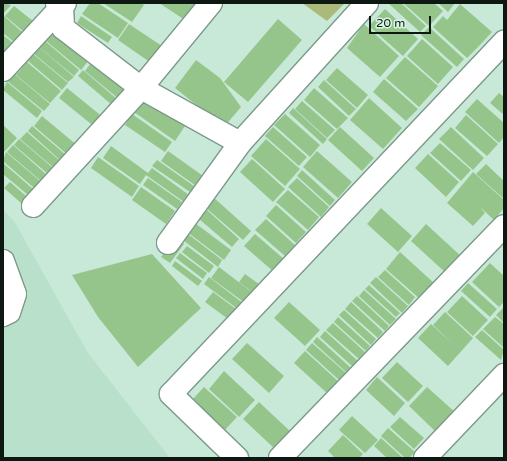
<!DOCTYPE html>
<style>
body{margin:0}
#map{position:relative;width:507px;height:461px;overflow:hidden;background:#c9e9d8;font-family:"Varela Round",sans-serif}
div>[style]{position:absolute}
.built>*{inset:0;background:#b8e0ca}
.green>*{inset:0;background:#abba7a}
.building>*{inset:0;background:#96c58c}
.roads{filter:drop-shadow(1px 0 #7c9a89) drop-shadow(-1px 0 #7c9a89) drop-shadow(0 1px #7c9a89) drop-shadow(0 -1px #7c9a89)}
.street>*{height:22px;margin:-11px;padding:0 11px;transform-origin:11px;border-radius:11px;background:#fff}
span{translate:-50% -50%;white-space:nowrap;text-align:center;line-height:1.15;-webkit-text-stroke:3px #d6f7e5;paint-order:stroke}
.frame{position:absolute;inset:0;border:4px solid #0d1812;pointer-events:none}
.scale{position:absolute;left:369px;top:16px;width:62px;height:18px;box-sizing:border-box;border:2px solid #0d1812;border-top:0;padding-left:5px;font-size:12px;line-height:14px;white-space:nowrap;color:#0d1812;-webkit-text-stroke:3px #d6f7e5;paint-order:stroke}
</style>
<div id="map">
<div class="built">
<i style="clip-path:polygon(3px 210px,14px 221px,88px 353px,170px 458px,3px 458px)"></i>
</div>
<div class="green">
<i style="clip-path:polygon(302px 3px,345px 3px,327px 21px)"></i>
</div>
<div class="building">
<i style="clip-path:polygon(3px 3px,11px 5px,3px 14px)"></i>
<i style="clip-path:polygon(90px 3px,98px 3px,128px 23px,118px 38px,82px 14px)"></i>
<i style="clip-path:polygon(103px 3px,141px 3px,144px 5px,132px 22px)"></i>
<i style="clip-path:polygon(159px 3px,201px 3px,188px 22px)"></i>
<i style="clip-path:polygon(388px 3px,401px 3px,426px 26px,420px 32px)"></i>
<i style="clip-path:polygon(403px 3px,434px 3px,443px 11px,429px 26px)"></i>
<i style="clip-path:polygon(438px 3px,455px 3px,448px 12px)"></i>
<i style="clip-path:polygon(460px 4px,492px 32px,478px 47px,452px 24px,478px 47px,467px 58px,433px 27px,443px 16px,447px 20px)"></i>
<i style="clip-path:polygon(14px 6px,33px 21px,24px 32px,5px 16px)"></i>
<i style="clip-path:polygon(385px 9px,418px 39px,403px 56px,369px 26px)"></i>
<i style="clip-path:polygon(4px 16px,22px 32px,14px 42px,3px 33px)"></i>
<i style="clip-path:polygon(81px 16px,112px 37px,108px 43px,77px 23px)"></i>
<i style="clip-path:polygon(278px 19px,302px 40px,248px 102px,224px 82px)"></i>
<i style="clip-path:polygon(129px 24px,168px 50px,157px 67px,118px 40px)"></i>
<i style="clip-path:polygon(364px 24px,399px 56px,380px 77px,347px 48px)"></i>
<i style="clip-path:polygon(429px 27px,464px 59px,457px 67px,421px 35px)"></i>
<i style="clip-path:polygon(53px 31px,89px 60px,81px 70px,45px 40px)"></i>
<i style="clip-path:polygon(3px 35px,13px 43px,6px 53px,3px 51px)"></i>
<i style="clip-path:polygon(422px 39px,453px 67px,438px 84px,407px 56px)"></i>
<i style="clip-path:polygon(45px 41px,79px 70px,74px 76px,40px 48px)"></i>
<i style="clip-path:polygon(40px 48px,74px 77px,68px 82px,34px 54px)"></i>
<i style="clip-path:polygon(33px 54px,68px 83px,62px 90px,28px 61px)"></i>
<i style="clip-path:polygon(405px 57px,438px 86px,419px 107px,386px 78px)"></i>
<i style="clip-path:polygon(196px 60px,220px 78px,241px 107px,224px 127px,175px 88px)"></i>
<i style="clip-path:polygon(27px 62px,61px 91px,50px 103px,16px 75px)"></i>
<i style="clip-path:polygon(91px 63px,126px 92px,120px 100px,85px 71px)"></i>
<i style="clip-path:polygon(337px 68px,368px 95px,357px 108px,326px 80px)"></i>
<i style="clip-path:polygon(83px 70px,117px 99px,112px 105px,78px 76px)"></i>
<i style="clip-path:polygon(12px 72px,50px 104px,44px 111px,6px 80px)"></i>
<i style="clip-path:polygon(384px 79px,418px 109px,406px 121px,373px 92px)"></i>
<i style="clip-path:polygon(324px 80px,356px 109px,349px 116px,318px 87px)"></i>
<i style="clip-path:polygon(7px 82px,42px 111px,37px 118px,3px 90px)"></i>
<i style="clip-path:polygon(67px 88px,104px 118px,96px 128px,59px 98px)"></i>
<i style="clip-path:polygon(314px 88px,348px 118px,337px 129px,304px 100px)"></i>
<i style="clip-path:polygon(499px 93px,504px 97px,504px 115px,490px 103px)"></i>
<i style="clip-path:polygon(144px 97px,185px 126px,175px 141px,134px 112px)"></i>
<i style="clip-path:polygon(369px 98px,402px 128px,383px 149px,350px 120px)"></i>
<i style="clip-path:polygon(477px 99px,504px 123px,504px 137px,499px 143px,465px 112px)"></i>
<i style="clip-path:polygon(302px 101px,335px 130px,327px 138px,295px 109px)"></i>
<i style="clip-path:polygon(293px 108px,327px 139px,323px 144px,289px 113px)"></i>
<i style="clip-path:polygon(132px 114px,172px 142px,165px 152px,125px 125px)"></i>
<i style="clip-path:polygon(285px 114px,320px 145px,310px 157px,274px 125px)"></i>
<i style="clip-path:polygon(466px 115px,498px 144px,487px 156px,455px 128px)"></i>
<i style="clip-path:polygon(42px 116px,78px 146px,69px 156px,34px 126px)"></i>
<i style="clip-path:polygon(3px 125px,17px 138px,3px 153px)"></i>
<i style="clip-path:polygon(32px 126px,66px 155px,61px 161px,28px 131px)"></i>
<i style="clip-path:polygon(273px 127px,307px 157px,299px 166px,265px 136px)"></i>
<i style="clip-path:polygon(340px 127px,374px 158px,362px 171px,328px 140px)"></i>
<i style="clip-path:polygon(451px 127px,484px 158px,473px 170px,439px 139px)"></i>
<i style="clip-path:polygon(27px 132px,60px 161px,54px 168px,20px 139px)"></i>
<i style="clip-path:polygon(19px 139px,53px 168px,48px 174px,14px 145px)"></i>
<i style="clip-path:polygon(266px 139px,300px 169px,285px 186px,251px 156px)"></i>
<i style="clip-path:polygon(440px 143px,471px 170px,461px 181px,430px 153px)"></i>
<i style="clip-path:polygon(13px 145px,47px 175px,41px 181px,7px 152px)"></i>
<i style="clip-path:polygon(111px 146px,148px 173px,152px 168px,189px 195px,184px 202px,146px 175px,140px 184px,103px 158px)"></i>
<i style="clip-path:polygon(168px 151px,206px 178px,199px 188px,161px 161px)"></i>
<i style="clip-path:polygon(317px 151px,352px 182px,338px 198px,303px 167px)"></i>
<i style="clip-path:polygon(6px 152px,40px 181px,34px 188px,3px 161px)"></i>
<i style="clip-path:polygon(428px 154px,459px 182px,446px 197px,415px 168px)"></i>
<i style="clip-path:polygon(98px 157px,139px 186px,132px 197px,91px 168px)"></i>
<i style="clip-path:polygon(252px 159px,285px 189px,273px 202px,240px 172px)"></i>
<i style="clip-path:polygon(157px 160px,194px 186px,190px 192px,152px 166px)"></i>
<i style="clip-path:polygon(3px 163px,33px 189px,28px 195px,3px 174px)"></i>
<i style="clip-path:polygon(486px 164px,504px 181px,504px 199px,476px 174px)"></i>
<i style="clip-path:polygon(302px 170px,335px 200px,330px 206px,297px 176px)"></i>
<i style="clip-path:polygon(473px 172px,504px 200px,504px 208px,494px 220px,480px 207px,485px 213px,473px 226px,447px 203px)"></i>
<i style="clip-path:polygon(148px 178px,182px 202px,177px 209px,143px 185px)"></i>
<i style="clip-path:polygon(297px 178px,329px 207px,321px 217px,288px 187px)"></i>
<i style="clip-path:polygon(10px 182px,26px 196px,21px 203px,4px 188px)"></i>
<i style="clip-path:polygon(141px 187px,175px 211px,166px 224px,132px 200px)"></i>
<i style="clip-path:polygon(288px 190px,319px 217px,308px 230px,276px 202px)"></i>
<i style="clip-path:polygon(213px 197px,251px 231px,243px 240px,205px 207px)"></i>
<i style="clip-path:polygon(276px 205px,306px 232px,296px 243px,266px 216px)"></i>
<i style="clip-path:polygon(381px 208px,412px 236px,398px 252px,367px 224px)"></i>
<i style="clip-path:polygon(207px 210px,239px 239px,232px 247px,199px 219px)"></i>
<i style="clip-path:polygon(266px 219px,295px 245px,285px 256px,255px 230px)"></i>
<i style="clip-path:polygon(191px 220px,231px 250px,224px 260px,183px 229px)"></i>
<i style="clip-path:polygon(426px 224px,462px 257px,447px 274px,411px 241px)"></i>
<i style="clip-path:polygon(184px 231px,222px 260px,218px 267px,179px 237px)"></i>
<i style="clip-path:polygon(255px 234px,285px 260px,274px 272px,244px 246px)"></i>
<i style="clip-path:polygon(175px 238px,184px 244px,170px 263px,161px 257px)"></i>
<i style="clip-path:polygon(187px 246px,214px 266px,209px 273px,182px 252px)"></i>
<i style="clip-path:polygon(400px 252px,435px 284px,421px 300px,386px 269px)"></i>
<i style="clip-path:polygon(180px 253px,207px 273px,203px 279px,176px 258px)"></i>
<i style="clip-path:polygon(152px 254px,201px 308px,138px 367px,98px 317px,72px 275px)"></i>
<i style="clip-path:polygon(175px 261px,202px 281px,198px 286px,172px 266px)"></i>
<i style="clip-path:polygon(490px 263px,504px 276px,504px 302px,499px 307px,472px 282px)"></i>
<i style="clip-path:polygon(219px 267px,253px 293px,245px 303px,211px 278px)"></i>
<i style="clip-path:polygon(385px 270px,415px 297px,409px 305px,378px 277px)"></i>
<i style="clip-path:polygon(245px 274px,263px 287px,256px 295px,239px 282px)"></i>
<i style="clip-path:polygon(209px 277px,244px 304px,239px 310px,204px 284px)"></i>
<i style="clip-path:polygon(376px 277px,408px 306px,402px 313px,370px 283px)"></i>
<i style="clip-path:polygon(468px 283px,497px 309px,490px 317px,461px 291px)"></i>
<i style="clip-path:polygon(369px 285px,400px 313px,396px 317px,365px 289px)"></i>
<i style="clip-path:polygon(364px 290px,396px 319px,390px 325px,359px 296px)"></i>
<i style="clip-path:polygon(213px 292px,240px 312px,232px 322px,205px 302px)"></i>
<i style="clip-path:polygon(357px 296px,389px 326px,385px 331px,352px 301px)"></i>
<i style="clip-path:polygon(462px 296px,488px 320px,473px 336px,447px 312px)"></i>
<i style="clip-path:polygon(289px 302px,320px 330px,305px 346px,274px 318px)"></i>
<i style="clip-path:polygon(351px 302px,383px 332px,378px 338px,345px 309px)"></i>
<i style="clip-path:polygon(504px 307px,504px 323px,496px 315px)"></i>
<i style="clip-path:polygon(344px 310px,376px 339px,371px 345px,339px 315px)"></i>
<i style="clip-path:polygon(445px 312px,473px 338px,448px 366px,418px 338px,431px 324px,455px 346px,433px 325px)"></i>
<i style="clip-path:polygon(338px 317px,370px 346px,366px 351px,334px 322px)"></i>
<i style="clip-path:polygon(495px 317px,504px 324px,504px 348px,483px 329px)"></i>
<i style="clip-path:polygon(333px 323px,365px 352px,359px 359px,326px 330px)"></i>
<i style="clip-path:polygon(482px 330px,504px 350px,501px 360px,475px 337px)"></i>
<i style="clip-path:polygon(325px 331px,358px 361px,352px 366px,320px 337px)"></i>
<i style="clip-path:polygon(317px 337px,351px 368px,346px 372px,313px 342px)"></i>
<i style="clip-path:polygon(247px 343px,284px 376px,269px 393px,232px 359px)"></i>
<i style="clip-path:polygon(312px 343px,346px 373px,339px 380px,306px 350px)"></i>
<i style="clip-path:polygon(305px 351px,339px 382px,328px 394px,294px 363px)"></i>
<i style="clip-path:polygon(397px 362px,423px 386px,408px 402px,382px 378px)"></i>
<i style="clip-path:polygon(224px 371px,255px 400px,239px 417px,209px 389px)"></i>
<i style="clip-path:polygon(377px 377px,405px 403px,394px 416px,366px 390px)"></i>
<i style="clip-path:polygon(204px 387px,237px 417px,224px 431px,191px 401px)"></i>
<i style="clip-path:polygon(427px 387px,456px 413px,437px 433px,409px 406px)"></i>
<i style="clip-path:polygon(259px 402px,292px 433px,276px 450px,243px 419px)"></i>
<i style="clip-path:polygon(352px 416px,378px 440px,365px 453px,339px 430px)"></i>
<i style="clip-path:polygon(400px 417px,424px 438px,414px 449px,390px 427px)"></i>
<i style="clip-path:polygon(388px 428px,415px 452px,409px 458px,405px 458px,381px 436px)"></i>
<i style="clip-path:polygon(343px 435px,363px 454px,359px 458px,335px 458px,328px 451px)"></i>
<i style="clip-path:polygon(381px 438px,403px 458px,387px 458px,374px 446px)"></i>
</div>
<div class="roads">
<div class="street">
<i style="left:57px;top:3px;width:6px;rotate:39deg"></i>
<i style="left:62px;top:7px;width:21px;rotate:87deg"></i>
<i style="left:63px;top:28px;width:98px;rotate:37.6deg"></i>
<i style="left:141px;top:88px;width:113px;rotate:29.1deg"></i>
<i style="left:3px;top:70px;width:91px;rotate:-47.2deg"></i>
<i style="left:33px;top:206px;width:160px;rotate:-47.5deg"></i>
<i style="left:141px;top:88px;width:110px;rotate:-50.5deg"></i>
<i style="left:168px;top:243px;width:123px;rotate:-54.2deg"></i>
<i style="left:240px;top:143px;width:189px;rotate:-47.8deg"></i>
<i style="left:3px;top:261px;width:35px;rotate:70deg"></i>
<i style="left:15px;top:294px;width:19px;rotate:108deg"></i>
<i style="left:9px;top:312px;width:7px;rotate:153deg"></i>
<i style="left:237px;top:458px;width:92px;rotate:-135.9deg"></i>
<i style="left:171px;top:394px;width:485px;rotate:-46.6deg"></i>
<i style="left:280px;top:458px;width:322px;rotate:-46deg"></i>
<i style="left:425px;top:458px;width:115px;rotate:-46.4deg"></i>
</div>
</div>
<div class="frame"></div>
<div class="scale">20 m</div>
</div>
